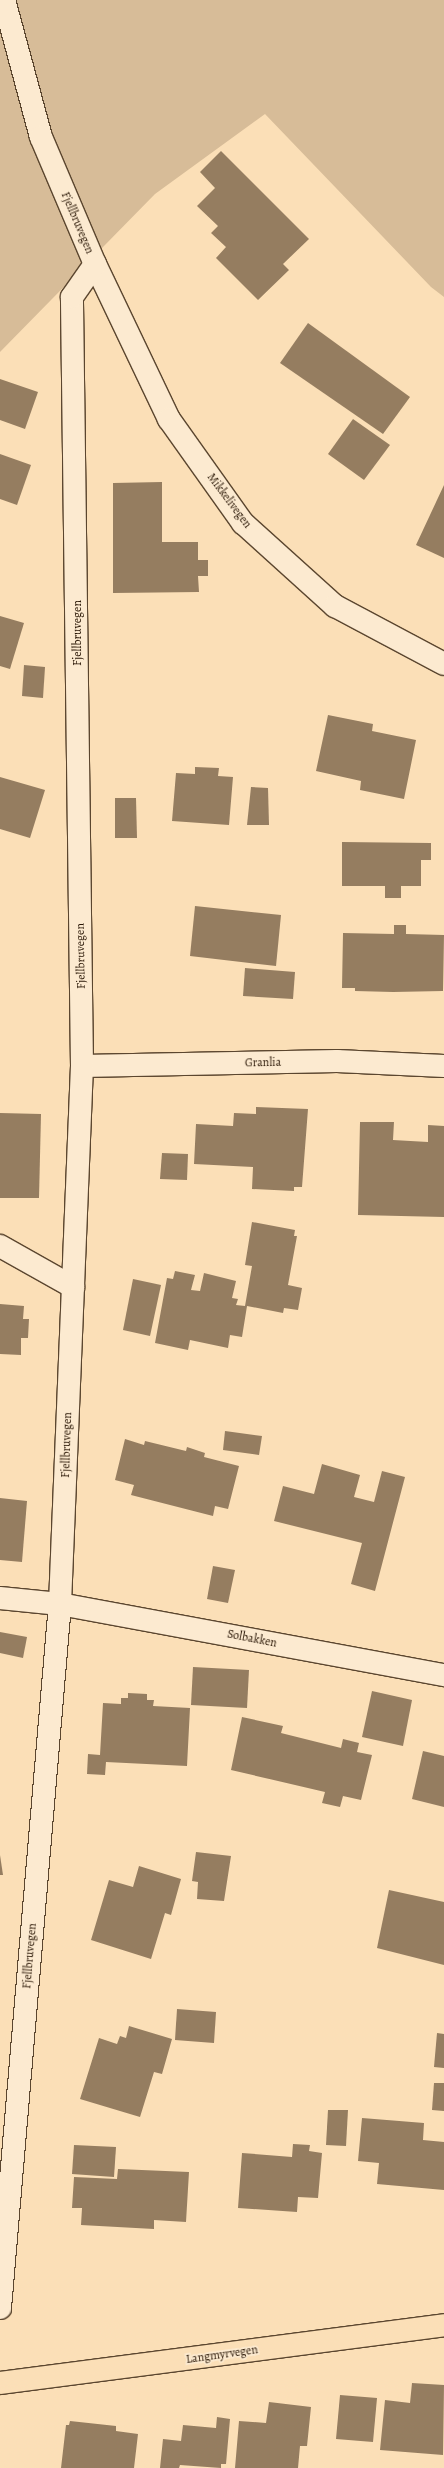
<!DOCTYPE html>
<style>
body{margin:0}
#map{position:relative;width:444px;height:2468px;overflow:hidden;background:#fbdfb7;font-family:Alegreya,serif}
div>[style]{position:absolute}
.green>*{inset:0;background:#d7bc98}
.building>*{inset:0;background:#957d60}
.roads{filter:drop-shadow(1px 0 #5b462f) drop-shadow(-1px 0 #5b462f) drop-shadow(0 1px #5b462f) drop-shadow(0 -1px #5b462f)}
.minor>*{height:22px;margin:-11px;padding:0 11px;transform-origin:11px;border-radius:11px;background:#fcead0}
.major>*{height:22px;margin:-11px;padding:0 11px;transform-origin:11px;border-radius:11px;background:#fbdfb7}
span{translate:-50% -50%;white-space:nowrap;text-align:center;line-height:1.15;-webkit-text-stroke:3.5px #fcead0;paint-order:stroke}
.street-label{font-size:12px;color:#261302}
</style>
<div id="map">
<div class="green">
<i style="clip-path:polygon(0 0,444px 0,444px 297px,431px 287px,265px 114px,155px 194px,0 352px)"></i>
</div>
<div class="building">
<i style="clip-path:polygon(221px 151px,309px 239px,283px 264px,289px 270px,258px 300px,216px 258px,226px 247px,211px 233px,218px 226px,197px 206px,215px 188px,200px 172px)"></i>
<i style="clip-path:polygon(308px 323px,410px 397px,383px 434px,280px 363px)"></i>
<i style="clip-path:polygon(0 379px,38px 392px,25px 429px,0 420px)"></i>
<i style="clip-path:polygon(353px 419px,390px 445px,364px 480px,328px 454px)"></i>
<i style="clip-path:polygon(0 454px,31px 465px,17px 505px,0 499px)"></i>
<i style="clip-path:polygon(162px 482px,162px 542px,198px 542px,198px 560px,208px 560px,208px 576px,198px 576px,199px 592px,113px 593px,113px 483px)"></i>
<i style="clip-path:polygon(444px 485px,444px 558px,416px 545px)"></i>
<i style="clip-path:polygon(0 616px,24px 623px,10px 669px,0 666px)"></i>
<i style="clip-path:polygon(24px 665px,45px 667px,43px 698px,22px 696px)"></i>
<i style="clip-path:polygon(328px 715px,373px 724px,372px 731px,416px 740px,404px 799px,360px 790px,361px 781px,316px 771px)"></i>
<i style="clip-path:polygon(195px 767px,219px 768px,218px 776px,233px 777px,229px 825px,172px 821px,176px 773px,195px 774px)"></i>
<i style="clip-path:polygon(0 777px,45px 790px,30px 838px,0 829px)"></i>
<i style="clip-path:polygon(251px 787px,268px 788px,269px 825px,247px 825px)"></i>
<i style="clip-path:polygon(115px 798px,136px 798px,137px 838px,115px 838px)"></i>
<i style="clip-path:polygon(342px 842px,431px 843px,431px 860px,421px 860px,421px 886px,401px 886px,401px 898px,385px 898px,385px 886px,342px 886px)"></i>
<i style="clip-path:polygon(195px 906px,281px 915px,276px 966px,190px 956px)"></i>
<i style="clip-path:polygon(394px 925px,406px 925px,406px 934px,444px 935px,443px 991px,393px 992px,355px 991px,355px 988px,342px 988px,343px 933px,394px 934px)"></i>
<i style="clip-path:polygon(245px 968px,295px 972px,293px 999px,243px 996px)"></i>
<i style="clip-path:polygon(256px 1107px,308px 1109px,302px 1187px,294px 1187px,294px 1191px,252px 1189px,253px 1167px,194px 1164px,196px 1124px,233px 1126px,234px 1113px,256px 1114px)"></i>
<i style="clip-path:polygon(0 1113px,41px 1114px,39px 1198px,0 1198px)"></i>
<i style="clip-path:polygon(360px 1122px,394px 1122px,393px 1140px,428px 1142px,428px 1125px,444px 1126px,444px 1217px,358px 1215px)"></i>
<i style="clip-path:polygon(162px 1153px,188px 1154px,187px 1180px,160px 1179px)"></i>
<i style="clip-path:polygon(252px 1222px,295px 1230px,294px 1236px,297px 1236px,288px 1285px,302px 1288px,298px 1310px,284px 1308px,283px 1313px,247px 1306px,242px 1337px,230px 1335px,228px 1348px,190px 1340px,188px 1350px,155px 1343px,167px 1278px,173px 1279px,175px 1271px,195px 1275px,191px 1290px,200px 1291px,204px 1273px,236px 1281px,232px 1298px,238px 1299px,236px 1305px,245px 1306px,252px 1266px,245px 1265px)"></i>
<i style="clip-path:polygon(133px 1279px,161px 1285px,150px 1336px,123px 1330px)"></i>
<i style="clip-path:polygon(0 1304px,24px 1306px,23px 1319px,29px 1319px,28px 1338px,21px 1338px,21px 1355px,0 1354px)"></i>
<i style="clip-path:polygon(225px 1431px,262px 1436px,259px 1455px,223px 1450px)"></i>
<i style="clip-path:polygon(125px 1439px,144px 1445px,145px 1441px,186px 1451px,187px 1447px,205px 1453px,204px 1457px,239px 1466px,228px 1509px,215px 1506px,213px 1516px,131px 1495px,134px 1485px,115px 1480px)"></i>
<i style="clip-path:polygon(322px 1464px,360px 1475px,354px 1497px,374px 1502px,382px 1471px,405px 1477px,375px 1591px,351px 1584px,362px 1543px,274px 1521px,283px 1486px,314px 1494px)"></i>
<i style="clip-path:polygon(0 1498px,27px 1501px,22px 1562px,0 1560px)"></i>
<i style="clip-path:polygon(213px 1566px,235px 1570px,228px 1603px,207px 1599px)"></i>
<i style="clip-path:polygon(0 1632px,27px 1637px,23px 1658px,0 1653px)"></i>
<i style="clip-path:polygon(193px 1667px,249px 1670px,247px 1708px,191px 1705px)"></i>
<i style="clip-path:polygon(372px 1691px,412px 1700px,403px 1746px,362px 1737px)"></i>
<i style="clip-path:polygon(128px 1693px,147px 1694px,147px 1700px,154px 1700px,153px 1706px,190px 1708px,187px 1766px,106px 1762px,105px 1775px,87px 1774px,88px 1754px,100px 1755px,103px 1703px,121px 1704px,121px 1698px,128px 1698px)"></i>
<i style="clip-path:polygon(242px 1717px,283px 1726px,281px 1733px,341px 1748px,343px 1739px,359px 1743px,357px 1752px,372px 1755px,361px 1800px,343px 1796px,340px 1807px,322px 1803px,325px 1792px,231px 1770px)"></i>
<i style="clip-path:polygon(423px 1751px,444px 1756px,444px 1807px,412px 1799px)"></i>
<i style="clip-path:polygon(196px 1852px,231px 1856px,224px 1901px,197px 1899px,198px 1882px,192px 1881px)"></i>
<i style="clip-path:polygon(0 1855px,3px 1875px,0 1875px)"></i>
<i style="clip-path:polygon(139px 1866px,181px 1879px,171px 1915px,165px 1913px,151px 1959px,91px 1940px,109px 1880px,133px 1887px)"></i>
<i style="clip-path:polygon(389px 1890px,444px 1902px,444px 1965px,377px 1948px)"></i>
<i style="clip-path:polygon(177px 2009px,216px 2012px,214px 2043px,175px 2040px)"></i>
<i style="clip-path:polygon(129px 2026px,172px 2039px,162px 2074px,154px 2072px,140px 2117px,80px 2099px,99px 2038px,117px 2044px,120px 2036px,126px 2038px)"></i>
<i style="clip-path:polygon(437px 2033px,444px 2034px,444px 2068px,434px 2067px)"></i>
<i style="clip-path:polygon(434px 2083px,444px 2083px,444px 2111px,432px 2110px)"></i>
<i style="clip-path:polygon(328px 2110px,348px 2110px,346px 2146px,326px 2145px)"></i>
<i style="clip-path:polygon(362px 2118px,424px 2123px,423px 2140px,444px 2142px,444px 2190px,377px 2184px,379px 2163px,358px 2161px)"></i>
<i style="clip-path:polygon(293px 2144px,310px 2145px,309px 2151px,322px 2153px,318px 2198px,298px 2197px,297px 2212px,238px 2208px,242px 2153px,292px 2157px)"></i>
<i style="clip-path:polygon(74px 2145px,116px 2147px,114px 2177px,72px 2174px)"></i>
<i style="clip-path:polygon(118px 2169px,189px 2172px,186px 2222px,154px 2220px,154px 2229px,81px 2225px,82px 2208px,72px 2208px,74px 2177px,117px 2179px)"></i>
<i style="clip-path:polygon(412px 2383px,444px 2385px,443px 2455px,380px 2450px,385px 2400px,410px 2403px)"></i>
<i style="clip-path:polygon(340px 2395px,377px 2398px,373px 2442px,336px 2439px)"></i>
<i style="clip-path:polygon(269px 2402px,311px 2407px,307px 2446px,300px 2446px,298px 2468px,235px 2468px,239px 2421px,266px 2423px)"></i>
<i style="clip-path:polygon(217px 2417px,230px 2419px,226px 2464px,221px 2464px,221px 2468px,180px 2465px,179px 2468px,160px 2468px,163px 2439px,181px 2441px,183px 2425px,216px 2428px)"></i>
<i style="clip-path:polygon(70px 2421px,116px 2426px,116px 2431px,138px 2434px,134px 2468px,61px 2468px,66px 2425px,69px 2425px)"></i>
</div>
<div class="roads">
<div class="minor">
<i style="left:4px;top:0;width:142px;rotate:74.9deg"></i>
<i style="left:41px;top:137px;width:138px;rotate:67deg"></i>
<i style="left:95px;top:264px;width:172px;rotate:64.5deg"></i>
<i style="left:169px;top:419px;width:128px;rotate:54.6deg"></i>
<i style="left:243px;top:523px;width:124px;rotate:42.1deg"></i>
<i style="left:335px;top:606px;width:123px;rotate:28deg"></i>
<i style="left:82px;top:1066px;width:255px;rotate:-1.1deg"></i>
<i style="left:337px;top:1061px;width:107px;rotate:2.7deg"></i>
<i style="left:0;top:1246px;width:84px;rotate:29.3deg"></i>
<i style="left:0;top:1598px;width:60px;rotate:5.7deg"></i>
<i style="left:60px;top:1604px;width:391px;rotate:10.5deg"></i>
<i style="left:0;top:2308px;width:707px;rotate:-85.13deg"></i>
<i style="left:60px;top:1604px;width:538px;rotate:-87.66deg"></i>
<i style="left:82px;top:1066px;width:769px;rotate:-90.75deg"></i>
<i style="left:72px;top:297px;width:40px;rotate:-55.1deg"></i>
</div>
<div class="major">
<i style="left:0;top:2383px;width:448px;rotate:-7.4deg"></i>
</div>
</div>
<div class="street-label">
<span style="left:77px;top:223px;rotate:67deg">Fjellbruvegen</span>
<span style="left:229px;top:501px;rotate:53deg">Mikkelivegen</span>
<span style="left:78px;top:633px;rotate:-90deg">Fjellbruvegen</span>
<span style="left:81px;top:956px;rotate:-91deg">Fjellbruvegen</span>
<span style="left:263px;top:1063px;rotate:-1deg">Granlia</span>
<span style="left:67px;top:1445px;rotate:-88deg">Fjellbruvegen</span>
<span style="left:252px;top:1639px;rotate:11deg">Solbakken</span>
<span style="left:30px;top:1956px;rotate:-85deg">Fjellbruvegen</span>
<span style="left:222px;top:2355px;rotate:-8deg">Langmyrvegen</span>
</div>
</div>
